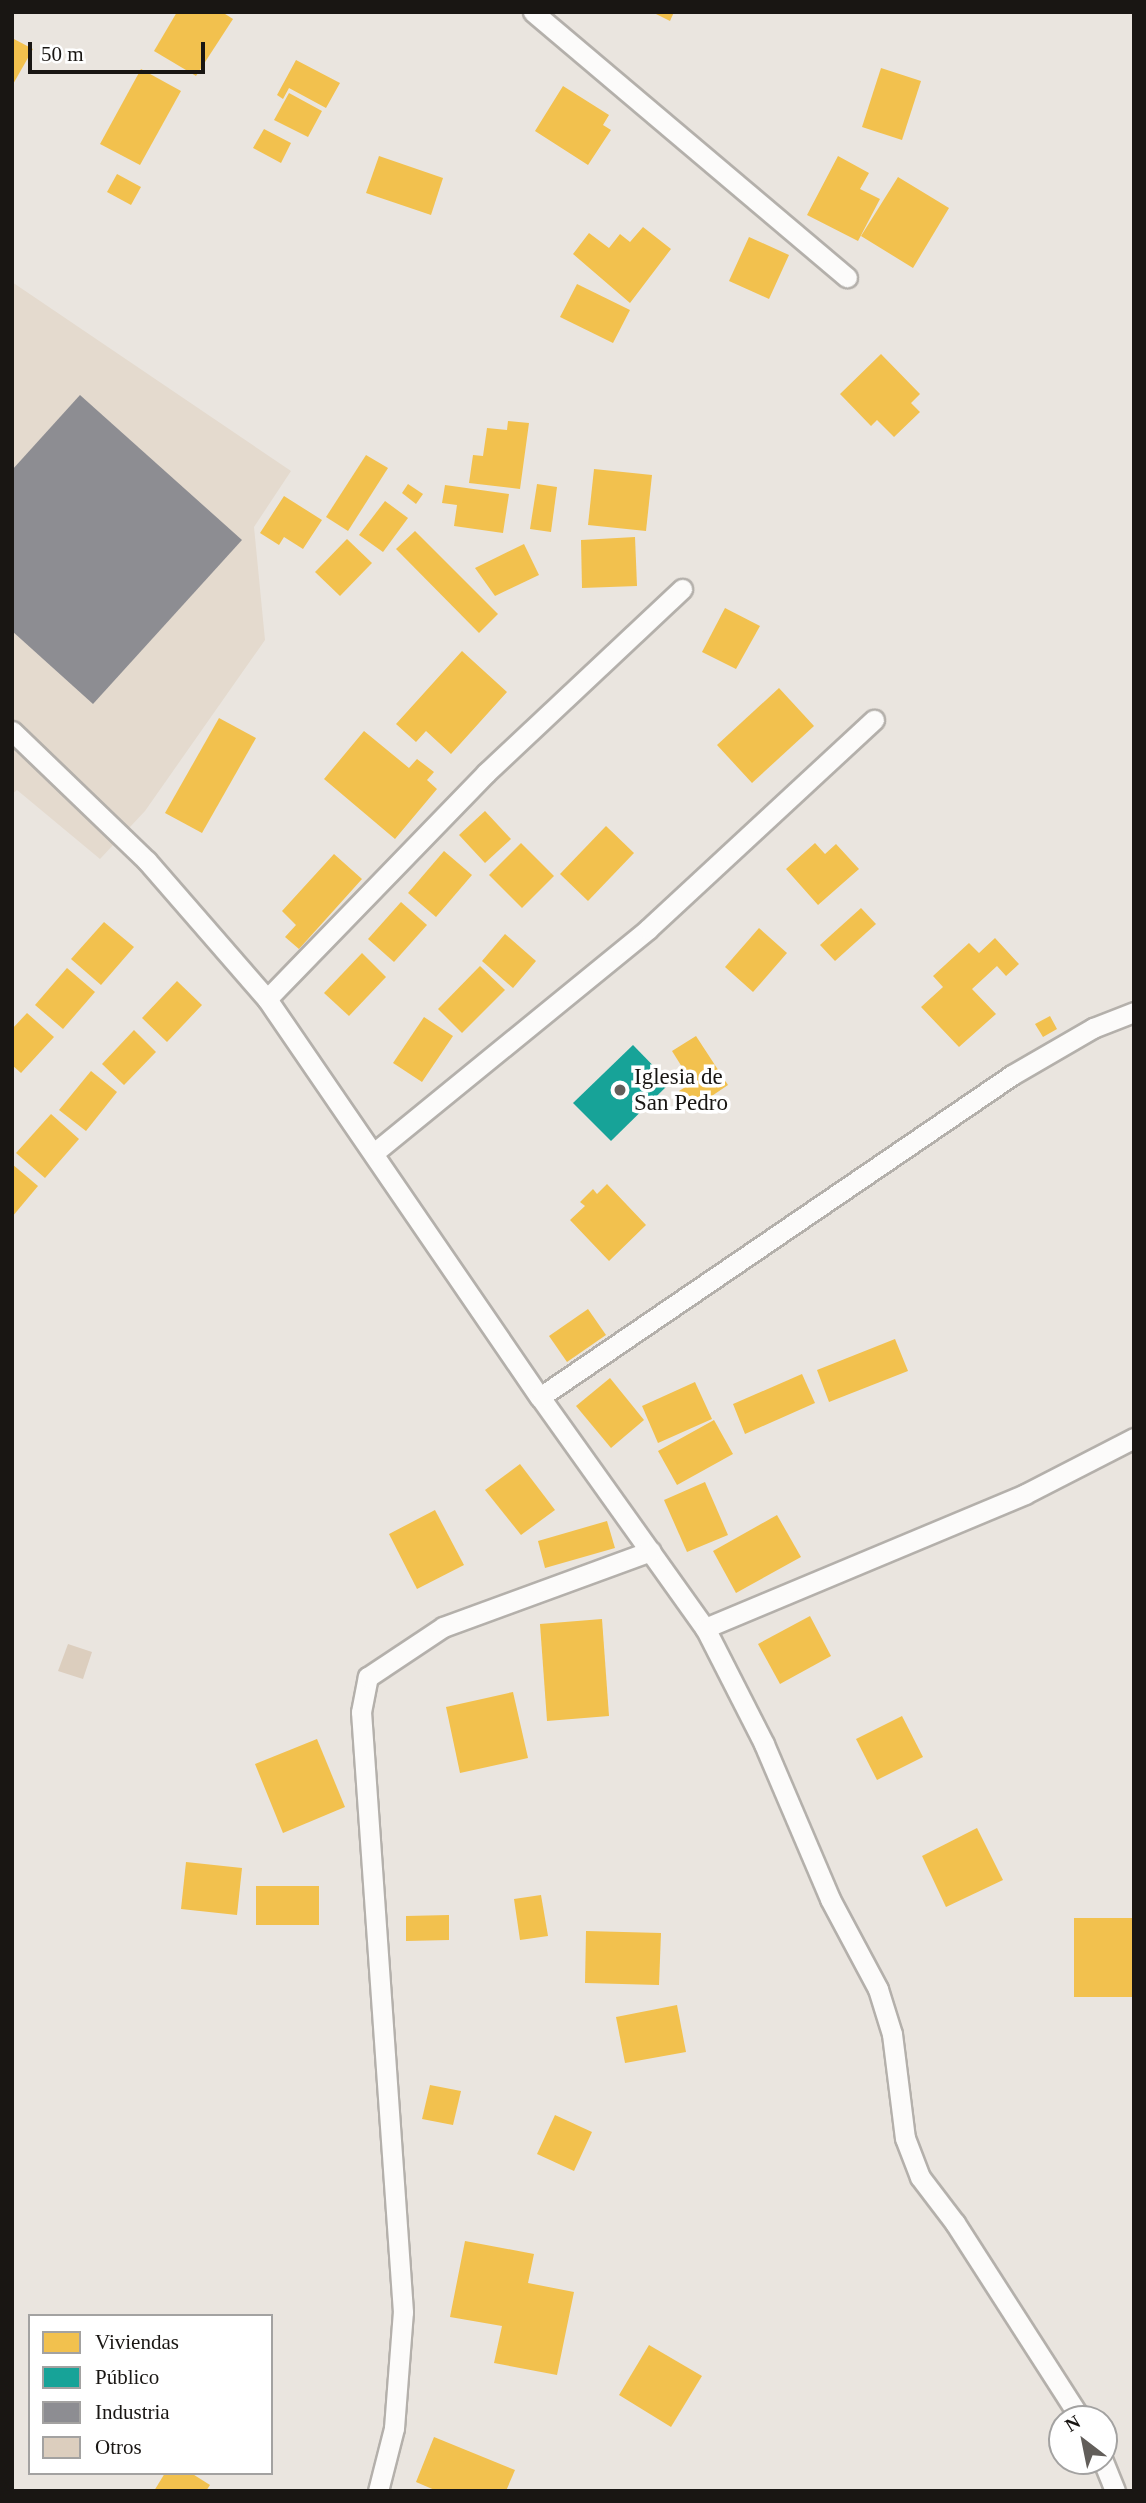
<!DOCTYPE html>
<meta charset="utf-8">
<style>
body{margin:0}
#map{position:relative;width:1146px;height:2503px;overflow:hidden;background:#eae5df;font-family:Georgia,serif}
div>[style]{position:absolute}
.built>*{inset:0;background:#e4dace}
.homes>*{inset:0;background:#f2c14e}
.public>*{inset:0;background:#17a398}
.industry>*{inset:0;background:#8d8d92}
.building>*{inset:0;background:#dccebe}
.roads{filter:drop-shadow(2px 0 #b4b0ab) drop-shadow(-2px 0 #b4b0ab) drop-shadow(0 2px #b4b0ab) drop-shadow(0 -2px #b4b0ab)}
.street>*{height:19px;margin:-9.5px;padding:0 9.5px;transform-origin:9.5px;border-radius:9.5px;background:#fcfbfa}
.dots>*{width:19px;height:19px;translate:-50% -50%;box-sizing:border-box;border:4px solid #fff;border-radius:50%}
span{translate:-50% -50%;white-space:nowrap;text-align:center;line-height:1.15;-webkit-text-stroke:7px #fff;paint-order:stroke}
.poi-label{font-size:23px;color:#191613}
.left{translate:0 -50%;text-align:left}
.frame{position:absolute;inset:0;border:14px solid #191613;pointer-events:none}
.legend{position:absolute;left:28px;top:2314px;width:245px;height:161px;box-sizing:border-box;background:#fff;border:2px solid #a3a2a1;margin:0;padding:9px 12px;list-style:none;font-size:21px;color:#191613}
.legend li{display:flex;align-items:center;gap:14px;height:35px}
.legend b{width:35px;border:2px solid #a3a2a1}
.north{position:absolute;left:1048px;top:2405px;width:70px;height:70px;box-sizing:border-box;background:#fff;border:2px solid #a3a2a1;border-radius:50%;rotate:328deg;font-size:19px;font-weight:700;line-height:28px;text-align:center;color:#191613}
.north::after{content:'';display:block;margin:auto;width:24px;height:32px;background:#625e5a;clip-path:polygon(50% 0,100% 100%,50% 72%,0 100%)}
.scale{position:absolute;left:28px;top:42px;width:177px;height:32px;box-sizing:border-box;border:4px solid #191613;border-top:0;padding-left:9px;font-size:21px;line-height:24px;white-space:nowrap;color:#191613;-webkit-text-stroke:5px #fff;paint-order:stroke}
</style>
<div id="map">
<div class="built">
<i style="clip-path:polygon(12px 282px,291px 471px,254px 527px,265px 640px,145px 811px,100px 859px,17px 790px,12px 794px)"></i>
</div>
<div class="homes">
<i style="clip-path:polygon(177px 12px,222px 12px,233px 19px,196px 76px,154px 51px)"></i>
<i style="clip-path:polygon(652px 12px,674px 12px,670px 21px)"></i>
<i style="clip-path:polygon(12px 38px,33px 49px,12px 86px)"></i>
<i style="clip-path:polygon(296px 60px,340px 83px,326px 108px,289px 88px,283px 99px,277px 95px)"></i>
<i style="clip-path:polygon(881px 68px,921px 81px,902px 140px,862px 127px)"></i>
<i style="clip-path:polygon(141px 69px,181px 91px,140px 165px,100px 144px)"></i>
<i style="clip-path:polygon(563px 86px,609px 115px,603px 125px,611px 130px,588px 165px,535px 131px)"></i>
<i style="clip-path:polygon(289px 93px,322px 111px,308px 137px,274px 120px)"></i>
<i style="clip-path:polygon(264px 129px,291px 143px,281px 163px,253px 148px)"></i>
<i style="clip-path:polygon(379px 156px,443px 178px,431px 215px,366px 193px)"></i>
<i style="clip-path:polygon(838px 156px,869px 173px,860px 189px,880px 199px,858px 241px,807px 215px)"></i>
<i style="clip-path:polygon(117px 174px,141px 187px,131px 205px,107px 192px)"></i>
<i style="clip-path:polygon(898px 177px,949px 208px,913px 268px,861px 236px)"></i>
<i style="clip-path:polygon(643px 227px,671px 249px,630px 303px,573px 254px,589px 233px,609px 248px,620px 234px,630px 242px)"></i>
<i style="clip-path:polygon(749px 237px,789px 255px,769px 299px,729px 281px)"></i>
<i style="clip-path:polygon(577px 284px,630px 310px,613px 343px,560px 317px)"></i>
<i style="clip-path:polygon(881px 354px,920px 394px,911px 403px,920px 412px,894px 437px,877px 420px,871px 426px,840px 394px)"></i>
<i style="clip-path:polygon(508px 421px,529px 423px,520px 489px,469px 483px,473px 455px,483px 456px,487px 428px,507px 430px)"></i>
<i style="clip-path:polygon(366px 455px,388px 468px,348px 531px,326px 517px)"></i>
<i style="clip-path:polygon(594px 469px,652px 475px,646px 531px,588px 525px)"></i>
<i style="clip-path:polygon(408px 484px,423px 494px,416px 504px,402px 493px)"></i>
<i style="clip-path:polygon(537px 484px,557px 487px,551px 532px,530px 529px)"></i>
<i style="clip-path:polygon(445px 485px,509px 494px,503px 533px,454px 526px,457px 505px,442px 503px)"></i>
<i style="clip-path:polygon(284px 496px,322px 520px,303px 549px,284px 537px,279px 545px,260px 533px)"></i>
<i style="clip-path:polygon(385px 501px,408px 518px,383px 552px,359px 535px)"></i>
<i style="clip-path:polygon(415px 531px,498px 614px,479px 633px,396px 549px)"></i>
<i style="clip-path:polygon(635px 537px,637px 586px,582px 588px,581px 540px)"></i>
<i style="clip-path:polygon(347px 539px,372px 563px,340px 596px,315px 572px)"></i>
<i style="clip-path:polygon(524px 544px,539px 575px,495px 596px,475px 568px)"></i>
<i style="clip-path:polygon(725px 608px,760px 626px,736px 669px,702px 652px)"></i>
<i style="clip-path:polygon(462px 651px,507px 692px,451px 754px,426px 731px,416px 742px,396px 724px)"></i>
<i style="clip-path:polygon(779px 688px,814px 726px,752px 783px,717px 745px)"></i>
<i style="clip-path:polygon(219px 718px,256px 738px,202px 833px,165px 813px)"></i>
<i style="clip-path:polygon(364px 731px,409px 768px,417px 759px,434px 772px,427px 780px,437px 789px,395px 839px,324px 779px)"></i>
<i style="clip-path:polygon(485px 811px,511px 839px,485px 863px,459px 835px)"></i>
<i style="clip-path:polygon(606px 826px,634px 853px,588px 901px,560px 874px)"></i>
<i style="clip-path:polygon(521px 843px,554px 876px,522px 908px,489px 875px)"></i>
<i style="clip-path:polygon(815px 843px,825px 854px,836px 844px,859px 869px,818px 905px,786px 869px)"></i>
<i style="clip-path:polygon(444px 851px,472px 875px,436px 917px,408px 893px)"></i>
<i style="clip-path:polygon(334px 854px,362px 879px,299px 949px,285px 937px,296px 925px,282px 911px)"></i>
<i style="clip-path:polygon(401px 902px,427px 925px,394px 962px,368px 939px)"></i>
<i style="clip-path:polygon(861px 908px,876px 924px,835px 961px,820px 945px)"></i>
<i style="clip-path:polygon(104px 922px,134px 947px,101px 985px,71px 959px)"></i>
<i style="clip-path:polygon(759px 928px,787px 953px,753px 992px,725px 967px)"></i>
<i style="clip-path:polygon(505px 934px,536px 961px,513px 988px,482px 961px)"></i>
<i style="clip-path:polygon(995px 938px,1019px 964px,1006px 976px,997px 966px,972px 989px,996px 1014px,959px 1047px,921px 1007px,943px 987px,933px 976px,969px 943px,979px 953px)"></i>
<i style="clip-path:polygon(362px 953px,386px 977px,349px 1016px,324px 993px)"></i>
<i style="clip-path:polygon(480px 966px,505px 990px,462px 1033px,438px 1009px)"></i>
<i style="clip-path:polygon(67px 968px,95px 992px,63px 1029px,35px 1005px)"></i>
<i style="clip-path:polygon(177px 981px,202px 1005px,167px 1042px,142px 1018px)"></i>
<i style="clip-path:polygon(27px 1013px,54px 1037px,21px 1073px,12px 1065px,12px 1029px)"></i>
<i style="clip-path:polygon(1050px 1016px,1057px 1029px,1043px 1037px,1035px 1024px)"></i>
<i style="clip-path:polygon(424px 1017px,453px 1036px,422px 1082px,393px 1063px)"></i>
<i style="clip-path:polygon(134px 1030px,156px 1052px,124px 1085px,102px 1064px)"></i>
<i style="clip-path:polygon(696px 1036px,728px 1085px,691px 1110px,679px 1091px,692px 1083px,672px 1051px)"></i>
<i style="clip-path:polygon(91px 1071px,117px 1092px,86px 1131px,59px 1110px)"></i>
<i style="clip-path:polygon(51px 1114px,79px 1139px,45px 1178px,16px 1153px)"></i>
<i style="clip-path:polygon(12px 1164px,38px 1186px,12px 1217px)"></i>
<i style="clip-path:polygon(607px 1184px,646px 1225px,609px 1261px,570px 1220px,585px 1206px,580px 1202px,593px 1189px,597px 1194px)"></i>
<i style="clip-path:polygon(588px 1309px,606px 1335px,567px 1362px,549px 1336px)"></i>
<i style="clip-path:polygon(895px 1339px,908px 1371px,829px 1402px,817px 1370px)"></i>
<i style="clip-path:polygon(802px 1374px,815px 1403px,745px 1434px,733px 1404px)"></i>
<i style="clip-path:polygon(610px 1378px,644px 1420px,611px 1448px,576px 1406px)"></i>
<i style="clip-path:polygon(695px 1382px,712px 1419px,658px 1443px,642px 1406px)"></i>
<i style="clip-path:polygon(714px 1420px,733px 1454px,677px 1485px,658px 1451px)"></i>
<i style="clip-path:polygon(520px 1464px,555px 1510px,521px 1535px,485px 1490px)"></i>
<i style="clip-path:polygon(705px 1482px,728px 1535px,687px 1552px,664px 1500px)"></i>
<i style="clip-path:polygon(435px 1510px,464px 1565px,417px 1589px,389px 1534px)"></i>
<i style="clip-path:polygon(777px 1515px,801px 1557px,736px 1593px,713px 1551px)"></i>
<i style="clip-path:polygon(607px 1521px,615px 1548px,545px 1568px,538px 1541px)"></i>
<i style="clip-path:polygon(810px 1616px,831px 1656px,780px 1684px,758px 1644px)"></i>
<i style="clip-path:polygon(602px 1619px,609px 1716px,547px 1721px,540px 1624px)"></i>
<i style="clip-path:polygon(513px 1692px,528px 1758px,460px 1773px,446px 1707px)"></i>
<i style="clip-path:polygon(902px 1716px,923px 1757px,877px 1780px,856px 1739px)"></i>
<i style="clip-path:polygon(317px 1739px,345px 1807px,283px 1833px,255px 1764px)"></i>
<i style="clip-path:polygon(977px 1828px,1003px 1880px,946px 1907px,922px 1856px)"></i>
<i style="clip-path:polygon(186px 1862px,242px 1868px,237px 1915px,181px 1909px)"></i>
<i style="clip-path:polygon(256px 1886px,319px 1886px,319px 1925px,256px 1925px)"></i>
<i style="clip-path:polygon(541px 1895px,548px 1936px,520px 1940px,514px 1899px)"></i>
<i style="clip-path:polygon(449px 1915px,449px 1940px,406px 1941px,406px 1916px)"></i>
<i style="clip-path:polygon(1074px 1918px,1134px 1918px,1134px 1997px,1074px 1997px)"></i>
<i style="clip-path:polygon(586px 1931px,661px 1933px,659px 1985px,585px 1983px)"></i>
<i style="clip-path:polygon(677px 2005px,686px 2052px,625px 2063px,616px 2017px)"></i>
<i style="clip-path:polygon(430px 2085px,461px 2091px,453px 2125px,422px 2119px)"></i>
<i style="clip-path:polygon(555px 2115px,592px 2132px,574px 2171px,537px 2154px)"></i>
<i style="clip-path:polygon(465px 2241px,534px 2254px,528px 2283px,574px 2292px,557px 2375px,494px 2363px,502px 2326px,450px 2317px)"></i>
<i style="clip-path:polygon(649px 2345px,702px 2376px,671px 2427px,619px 2395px)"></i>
<i style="clip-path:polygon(434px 2437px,515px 2470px,506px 2491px,437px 2491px,416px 2482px)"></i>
<i style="clip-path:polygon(165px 2473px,191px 2473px,210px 2485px,206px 2491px,154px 2491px)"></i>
</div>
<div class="public">
<i style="clip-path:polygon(633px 1045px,670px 1083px,611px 1141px,573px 1103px)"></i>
</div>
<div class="industry">
<i style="clip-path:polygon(80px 395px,242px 540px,93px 704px,12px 631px,12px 470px)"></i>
</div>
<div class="building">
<i style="clip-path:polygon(68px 1644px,92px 1652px,83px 1679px,58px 1671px)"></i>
</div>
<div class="roads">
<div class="street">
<i style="left:533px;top:12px;width:411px;rotate:40.2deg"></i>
<i style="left:12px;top:731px;width:187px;rotate:43.9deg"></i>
<i style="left:147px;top:861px;width:183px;rotate:49deg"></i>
<i style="left:267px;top:999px;width:483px;rotate:55.6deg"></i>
<i style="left:540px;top:1397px;width:284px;rotate:54.5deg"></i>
<i style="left:705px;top:1628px;width:130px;rotate:63deg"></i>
<i style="left:764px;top:1744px;width:168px;rotate:66.9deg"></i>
<i style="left:830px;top:1899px;width:102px;rotate:61.9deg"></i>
<i style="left:878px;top:1989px;width:47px;rotate:72.7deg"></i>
<i style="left:892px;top:2034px;width:105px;rotate:82.9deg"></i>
<i style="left:905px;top:2138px;width:42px;rotate:69deg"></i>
<i style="left:920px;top:2177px;width:58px;rotate:52.7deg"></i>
<i style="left:955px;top:2223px;width:233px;rotate:57.3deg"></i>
<i style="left:267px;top:999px;width:315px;rotate:-45.9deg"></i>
<i style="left:486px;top:773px;width:269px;rotate:-43.2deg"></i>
<i style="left:375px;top:1152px;width:353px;rotate:-39.2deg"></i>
<i style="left:648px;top:929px;width:308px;rotate:-42.8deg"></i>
<i style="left:540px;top:1397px;width:571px;rotate:-34.3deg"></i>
<i style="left:1012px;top:1075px;width:94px;rotate:-30.1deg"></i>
<i style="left:1093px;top:1028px;width:44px;rotate:-21.3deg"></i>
<i style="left:705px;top:1628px;width:347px;rotate:-22.7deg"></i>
<i style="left:1025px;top:1494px;width:123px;rotate:-27.2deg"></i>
<i style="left:1103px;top:2461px;width:32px;rotate:68deg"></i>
<i style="left:378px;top:2491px;width:65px;rotate:-75.7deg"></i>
<i style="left:394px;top:2428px;width:116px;rotate:-85.6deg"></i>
<i style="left:403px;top:2312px;width:601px;rotate:-94deg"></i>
<i style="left:361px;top:1712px;width:36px;rotate:-79deg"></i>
<i style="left:368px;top:1677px;width:90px;rotate:-33.7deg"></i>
<i style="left:443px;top:1627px;width:221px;rotate:-20.1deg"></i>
</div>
</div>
<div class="dots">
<i style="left:620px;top:1090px;background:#625e5a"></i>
</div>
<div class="poi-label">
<span class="left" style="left:634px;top:1090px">Iglesia de<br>San Pedro</span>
</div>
<div class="frame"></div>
<ul class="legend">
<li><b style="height:19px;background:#f2c14e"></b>Viviendas</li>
<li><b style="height:19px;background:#17a398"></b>Público</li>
<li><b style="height:19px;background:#8d8d92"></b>Industria</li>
<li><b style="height:19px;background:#dccebe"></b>Otros</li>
</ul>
<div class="north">N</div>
<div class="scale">50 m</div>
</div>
